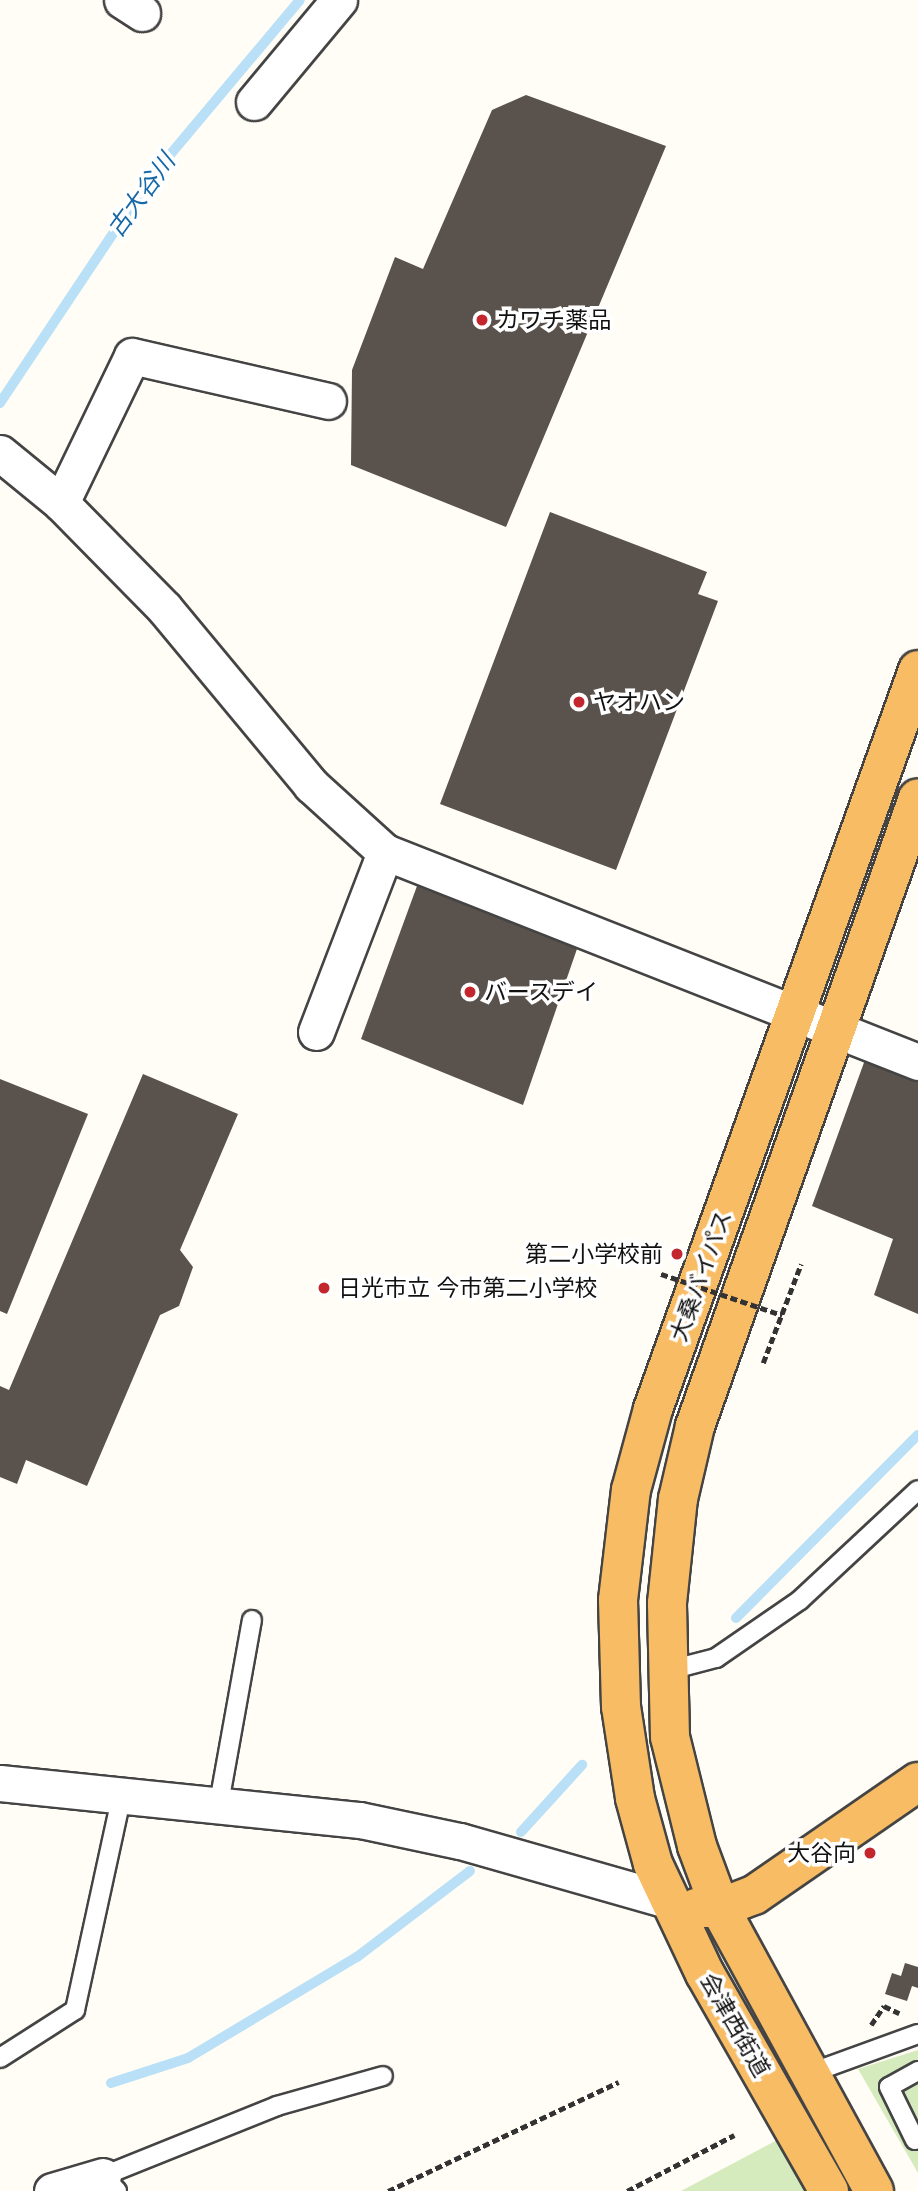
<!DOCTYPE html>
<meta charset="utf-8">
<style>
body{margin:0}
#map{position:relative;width:918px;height:2191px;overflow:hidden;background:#fffdf5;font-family:"Libre Baskerville","Noto Sans JP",serif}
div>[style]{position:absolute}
.green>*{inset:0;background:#d5ebbd}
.stream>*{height:10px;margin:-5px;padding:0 5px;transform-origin:5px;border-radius:5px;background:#b9e0f7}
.building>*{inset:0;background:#5a524d}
.path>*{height:4.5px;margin-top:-2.25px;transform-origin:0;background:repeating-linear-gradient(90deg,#333 0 7px,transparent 0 10.5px)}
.roads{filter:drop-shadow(2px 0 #444) drop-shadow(-2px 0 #444) drop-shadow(0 2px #444) drop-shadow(0 -2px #444)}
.service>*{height:18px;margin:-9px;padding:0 9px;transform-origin:9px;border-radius:9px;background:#fff}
.minor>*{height:35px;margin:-17.5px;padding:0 17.5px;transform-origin:17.5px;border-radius:17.5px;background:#fff}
.trunk>*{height:38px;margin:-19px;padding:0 19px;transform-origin:19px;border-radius:19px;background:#f7bc64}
.path-bridge>*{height:4.5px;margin-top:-2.25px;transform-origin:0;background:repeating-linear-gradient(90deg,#333 0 7px,transparent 0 10.5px)}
.dots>*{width:19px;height:19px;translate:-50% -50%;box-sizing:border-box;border:4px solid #fff;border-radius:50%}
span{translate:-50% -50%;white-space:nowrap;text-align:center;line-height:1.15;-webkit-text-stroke:7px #fff;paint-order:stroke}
.poi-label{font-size:23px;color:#111}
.left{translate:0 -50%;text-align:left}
.right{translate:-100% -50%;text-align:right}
.street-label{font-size:23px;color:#111}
.water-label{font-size:24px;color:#1768a6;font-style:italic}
</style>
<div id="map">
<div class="green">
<i style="clip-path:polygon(918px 2050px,918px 2173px,858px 2069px)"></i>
<i style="clip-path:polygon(783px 2137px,813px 2191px,681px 2191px)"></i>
</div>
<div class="stream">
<i style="left:0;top:403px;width:267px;rotate:-56.3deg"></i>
<i style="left:148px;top:181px;width:236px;rotate:-50deg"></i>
<i style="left:736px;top:1618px;width:258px;rotate:-45.2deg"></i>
<i style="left:521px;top:1832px;width:91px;rotate:-47.7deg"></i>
<i style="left:111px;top:2083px;width:81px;rotate:-18deg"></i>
<i style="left:188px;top:2058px;width:197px;rotate:-30.9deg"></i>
<i style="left:357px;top:1957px;width:142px;rotate:-37.3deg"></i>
</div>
<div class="building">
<i style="clip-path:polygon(526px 95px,666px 146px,506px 527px,351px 465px,352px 370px,395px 257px,423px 269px,492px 110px)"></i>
<i style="clip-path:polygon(550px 512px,707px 572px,698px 594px,718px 601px,616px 870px,440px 804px)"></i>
<i style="clip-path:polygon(417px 886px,578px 946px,523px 1105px,361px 1039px)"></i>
<i style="clip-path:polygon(866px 1057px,918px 1077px,918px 1314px,874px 1295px,893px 1239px,812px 1206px)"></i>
<i style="clip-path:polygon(143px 1074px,238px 1114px,180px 1250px,193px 1267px,179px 1306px,160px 1315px,87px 1486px,26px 1460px,17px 1484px,0 1477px,0 1386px,9px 1390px)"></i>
<i style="clip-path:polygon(0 1079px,88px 1114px,7px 1314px,0 1311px)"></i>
<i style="clip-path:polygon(905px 1963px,918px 1967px,918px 1988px,912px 1986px,907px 2001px,885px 1994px,892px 1973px,901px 1976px)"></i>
</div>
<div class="path">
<i style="left:763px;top:1363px;width:106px;rotate:-69deg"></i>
<i style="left:871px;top:2025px;width:23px;rotate:-56deg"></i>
<i style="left:884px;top:2006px;width:17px;rotate:25deg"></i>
<i style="left:388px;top:2191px;width:255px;rotate:-25.3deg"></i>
<i style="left:627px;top:2191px;width:121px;rotate:-27.6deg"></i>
</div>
<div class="roads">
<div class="service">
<i style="left:666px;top:1671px;width:52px;rotate:-14.6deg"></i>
<i style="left:716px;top:1658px;width:102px;rotate:-34.6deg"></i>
<i style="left:800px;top:1600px;width:161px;rotate:-43deg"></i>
<i style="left:219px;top:1803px;width:186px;rotate:-79.8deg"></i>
<i style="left:0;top:2058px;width:89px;rotate:-32.6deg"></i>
<i style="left:75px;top:2010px;width:221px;rotate:-77.7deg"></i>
<i style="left:808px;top:2074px;width:117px;rotate:-20deg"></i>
<i style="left:915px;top:2140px;width:59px;rotate:-116.1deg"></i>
<i style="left:889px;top:2087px;width:33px;rotate:-29deg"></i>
<i style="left:117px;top:2191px;width:21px;rotate:-133deg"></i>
<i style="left:103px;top:2176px;width:188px;rotate:-21.9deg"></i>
<i style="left:277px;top:2106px;width:110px;rotate:-15.8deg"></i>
</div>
<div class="minor">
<i style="left:122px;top:0;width:24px;rotate:33deg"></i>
<i style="left:254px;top:102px;width:133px;rotate:-50.2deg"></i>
<i style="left:0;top:453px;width:79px;rotate:39.3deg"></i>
<i style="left:61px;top:503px;width:148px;rotate:45.5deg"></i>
<i style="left:165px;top:609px;width:229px;rotate:50.3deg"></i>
<i style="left:311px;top:785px;width:100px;rotate:42.2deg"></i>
<i style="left:385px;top:852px;width:573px;rotate:21.5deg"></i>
<i style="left:61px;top:503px;width:163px;rotate:-64.2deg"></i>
<i style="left:132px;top:356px;width:201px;rotate:12.9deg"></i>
<i style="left:316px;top:1032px;width:193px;rotate:-69deg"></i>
<i style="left:0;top:1783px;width:362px;rotate:5.9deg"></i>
<i style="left:360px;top:1820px;width:102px;rotate:11.9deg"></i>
<i style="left:460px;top:1841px;width:218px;rotate:15.9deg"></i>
<i style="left:52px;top:2191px;width:53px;rotate:-16.4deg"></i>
</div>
<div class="trunk">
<i style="left:696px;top:1908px;width:24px"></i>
<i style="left:720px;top:1908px;width:36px;rotate:-21deg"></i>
<i style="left:754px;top:1895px;width:199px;rotate:-34.6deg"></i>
<i style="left:829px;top:2191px;width:250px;rotate:-119.7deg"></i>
<i style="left:705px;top:1974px;width:122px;rotate:-115.3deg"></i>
<i style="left:653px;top:1864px;width:68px;rotate:-105.3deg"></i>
<i style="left:635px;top:1798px;width:92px;rotate:-98.7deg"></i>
<i style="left:621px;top:1707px;width:107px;rotate:-91.6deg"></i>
<i style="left:618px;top:1600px;width:111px;rotate:-83.3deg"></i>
<i style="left:631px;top:1490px;width:84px;rotate:-74.8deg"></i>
<i style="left:653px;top:1409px;width:785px;rotate:-70.27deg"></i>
<i style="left:874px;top:2191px;width:322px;rotate:-118.6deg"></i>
<i style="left:720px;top:1908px;width:66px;rotate:-110.4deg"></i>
<i style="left:697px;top:1846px;width:112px;rotate:-103.9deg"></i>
<i style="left:670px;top:1737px;width:134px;rotate:-91.3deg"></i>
<i style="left:667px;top:1603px;width:105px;rotate:-84deg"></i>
<i style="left:678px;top:1499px;width:75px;rotate:-76.9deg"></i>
<i style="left:695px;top:1426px;width:666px;rotate:-70.45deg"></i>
</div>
</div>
<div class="path-bridge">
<i style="left:661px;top:1274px;width:128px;rotate:18.7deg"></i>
</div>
<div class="dots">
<i style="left:482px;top:320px;background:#c4262e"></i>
<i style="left:579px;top:702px;background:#c4262e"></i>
<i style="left:470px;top:992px;background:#c4262e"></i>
<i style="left:677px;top:1254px;background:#c4262e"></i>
<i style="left:324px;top:1288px;background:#c4262e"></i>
<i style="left:870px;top:1853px;background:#c4262e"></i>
</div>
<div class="poi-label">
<span class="left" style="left:496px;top:320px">カワチ薬品</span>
<span class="left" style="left:593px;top:702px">ヤオハン</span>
<span class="left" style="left:484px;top:992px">バースデイ</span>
<span class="right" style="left:663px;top:1254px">第二小学校前</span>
<span class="left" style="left:338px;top:1288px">日光市立 今市第二小学校</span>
<span class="right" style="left:856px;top:1853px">大谷向</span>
</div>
<div class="street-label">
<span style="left:701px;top:1276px;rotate:-70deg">大桑バイパス</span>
<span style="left:735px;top:2025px;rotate:60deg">会津西街道</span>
</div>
<div class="water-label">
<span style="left:141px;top:195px;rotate:-54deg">古大谷川</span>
</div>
</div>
